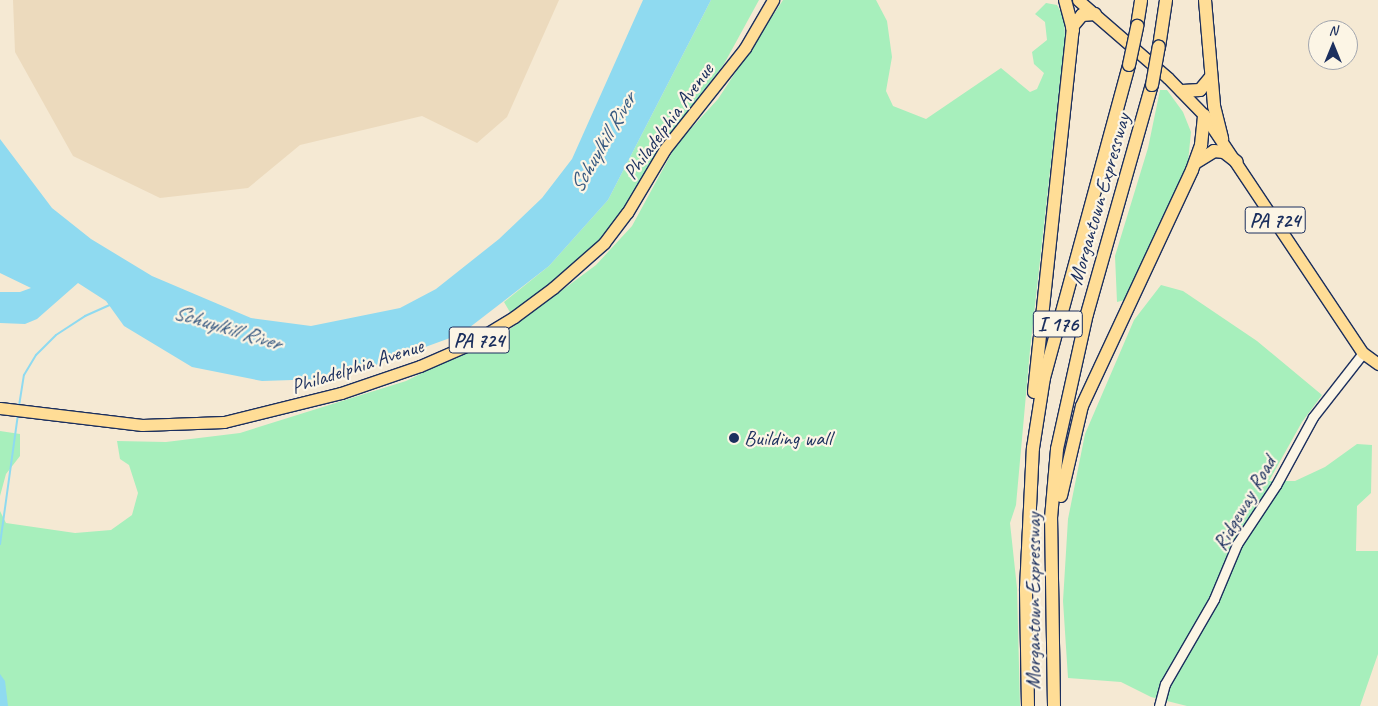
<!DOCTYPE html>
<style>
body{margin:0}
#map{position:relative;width:1378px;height:706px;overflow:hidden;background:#f5e9d3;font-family:Caveat,sans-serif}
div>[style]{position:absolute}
.built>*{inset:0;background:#ecdabd}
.green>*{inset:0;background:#a7efbc}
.water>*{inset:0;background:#8fdaf0}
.stream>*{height:2px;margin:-1px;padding:0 1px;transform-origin:1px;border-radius:1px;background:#8fdaf0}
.roads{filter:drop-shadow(1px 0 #1b2f5e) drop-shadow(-1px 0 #1b2f5e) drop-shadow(0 1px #1b2f5e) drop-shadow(0 -1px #1b2f5e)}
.minor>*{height:9px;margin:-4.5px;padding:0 4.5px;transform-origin:4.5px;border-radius:4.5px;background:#fcf5e5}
.major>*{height:11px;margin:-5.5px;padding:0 5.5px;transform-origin:5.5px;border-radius:5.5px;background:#ffdd96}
.highway>*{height:12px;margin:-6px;padding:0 6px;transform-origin:6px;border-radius:6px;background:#ffdd96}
.bridges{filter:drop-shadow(1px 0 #1b2f5e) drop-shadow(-1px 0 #1b2f5e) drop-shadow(0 1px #1b2f5e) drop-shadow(0 -1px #1b2f5e)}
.highway-bridge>*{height:12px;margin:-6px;padding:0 6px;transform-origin:6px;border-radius:6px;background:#ffdd96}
.dots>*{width:14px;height:14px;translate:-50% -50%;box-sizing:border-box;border:2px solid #fcf5e5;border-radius:50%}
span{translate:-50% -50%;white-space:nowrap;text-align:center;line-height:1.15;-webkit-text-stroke:4.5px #fcf5e5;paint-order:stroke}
.shield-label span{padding:1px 4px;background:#fcf5e5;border:1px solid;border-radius:4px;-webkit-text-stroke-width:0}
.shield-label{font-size:20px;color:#1b2f5e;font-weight:700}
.street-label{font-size:21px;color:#1b2f5e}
.poi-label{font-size:21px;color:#1b2f5e}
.left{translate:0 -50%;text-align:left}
.water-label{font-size:22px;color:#385a82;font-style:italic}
.north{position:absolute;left:1308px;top:20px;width:50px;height:50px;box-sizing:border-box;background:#fcf5e5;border:1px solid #a2a6af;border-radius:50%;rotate:0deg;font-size:14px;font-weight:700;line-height:20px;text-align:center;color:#1b2f5e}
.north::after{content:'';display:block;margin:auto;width:18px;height:22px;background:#1b2f5e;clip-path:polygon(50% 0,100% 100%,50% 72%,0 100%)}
</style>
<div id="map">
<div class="built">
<i style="clip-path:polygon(13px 0,559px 0,507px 117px,477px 143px,422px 116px,300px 145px,248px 188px,160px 198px,73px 156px,15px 52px)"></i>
</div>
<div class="green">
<i style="clip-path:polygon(711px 0,759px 0,724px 64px,663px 145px,621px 213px,592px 249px,511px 314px,504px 302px,549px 266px,608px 200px)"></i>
<i style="clip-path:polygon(783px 0,876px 0,887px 21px,892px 57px,886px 91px,893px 106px,926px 119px,1001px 68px,1030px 92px,1037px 89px,1044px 73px,1034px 64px,1032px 52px,1047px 40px,1045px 22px,1035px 14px,1046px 3px,1057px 5px,1064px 18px,1065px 37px,1030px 350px,1016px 505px,1010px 523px,1017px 588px,1020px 706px,0 706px,0 511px,6px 523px,75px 533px,111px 530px,132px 515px,138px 493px,129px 465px,120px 459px,117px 441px,166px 442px,240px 433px,406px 381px,510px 329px,596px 265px,632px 226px,676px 145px,718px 99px)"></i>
<i style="clip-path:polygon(1160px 90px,1167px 90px,1183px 112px,1191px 132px,1188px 162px,1125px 300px,1117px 302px,1115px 256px,1148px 148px)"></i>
<i style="clip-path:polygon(1161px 285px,1183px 291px,1257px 341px,1322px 395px,1302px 422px,1269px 481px,1295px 481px,1325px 467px,1357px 444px,1372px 445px,1371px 493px,1357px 506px,1356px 551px,1378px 551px,1378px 654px,1360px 706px,1187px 706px,1151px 697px,1121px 682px,1068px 678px,1063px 601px,1068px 519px,1085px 434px,1134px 320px)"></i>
<i style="clip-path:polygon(0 431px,20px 434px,20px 456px,6px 474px,0 496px)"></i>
</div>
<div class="water">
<i style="clip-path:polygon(643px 0,711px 0,608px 200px,549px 266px,461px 334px,373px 366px,323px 379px,262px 381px,192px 367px,124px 326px,106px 301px,78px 283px,37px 319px,25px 324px,0 323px,0 292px,20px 292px,31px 288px,0 273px,0 139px,52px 208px,91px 239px,152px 276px,251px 318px,311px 326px,400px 308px,436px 289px,499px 239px,542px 198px,572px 159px)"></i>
<i style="clip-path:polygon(0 674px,5px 681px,8px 706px,0 706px)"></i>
</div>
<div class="stream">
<i style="left:19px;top:406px;width:31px;rotate:-81deg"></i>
<i style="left:24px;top:375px;width:23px;rotate:-59deg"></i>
<i style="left:36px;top:355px;width:28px;rotate:-45deg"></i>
<i style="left:56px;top:335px;width:35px;rotate:-33deg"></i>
<i style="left:85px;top:316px;width:27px;rotate:-24deg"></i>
<i style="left:0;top:544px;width:130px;rotate:-82.1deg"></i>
</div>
<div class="roads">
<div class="minor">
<i style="left:1159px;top:706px;width:23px;rotate:-75deg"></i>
<i style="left:1165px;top:684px;width:98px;rotate:-60deg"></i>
<i style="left:1214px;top:599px;width:60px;rotate:-67.3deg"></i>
<i style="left:1237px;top:544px;width:71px;rotate:-56.5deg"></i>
<i style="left:1276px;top:485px;width:77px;rotate:-61.4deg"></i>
<i style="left:1313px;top:417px;width:81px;rotate:-52deg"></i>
</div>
<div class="major">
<i style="left:1078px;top:0;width:119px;rotate:40.9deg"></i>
<i style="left:1168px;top:78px;width:52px;rotate:45.8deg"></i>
<i style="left:1204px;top:115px;width:286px;rotate:56.3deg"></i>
<i style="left:1363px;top:353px;width:19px;rotate:36deg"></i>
<i style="left:0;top:408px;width:143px;rotate:6.8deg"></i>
<i style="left:142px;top:425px;width:82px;rotate:-2.1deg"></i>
<i style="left:224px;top:422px;width:121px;rotate:-13.9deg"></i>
<i style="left:341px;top:393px;width:83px;rotate:-18.9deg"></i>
<i style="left:420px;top:366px;width:52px;rotate:-23.6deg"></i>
<i style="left:468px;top:345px;width:54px;rotate:-31.3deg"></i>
<i style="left:514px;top:317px;width:49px;rotate:-36.6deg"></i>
<i style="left:553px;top:288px;width:68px;rotate:-41.4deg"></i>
<i style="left:604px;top:243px;width:38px;rotate:-53deg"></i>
<i style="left:627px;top:213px;width:74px;rotate:-59.3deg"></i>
<i style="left:665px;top:149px;width:129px;rotate:-51.6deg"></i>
<i style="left:745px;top:48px;width:56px;rotate:-59.7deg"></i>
</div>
<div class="highway">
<i style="left:1205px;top:0;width:106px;rotate:85.1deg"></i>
<i style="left:1214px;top:106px;width:34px;rotate:76deg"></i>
<i style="left:1137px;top:26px;width:26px;rotate:-81deg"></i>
<i style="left:1072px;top:27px;width:16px;rotate:-50deg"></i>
<i style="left:1082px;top:15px;width:13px;rotate:-4deg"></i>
<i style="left:1159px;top:47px;width:48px;rotate:-81.5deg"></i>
<i style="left:1182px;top:91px;width:18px;rotate:-3deg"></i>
<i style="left:1200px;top:90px;width:17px;rotate:-50deg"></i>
<i style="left:1195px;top:163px;width:22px;rotate:-32deg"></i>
<i style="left:1214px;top:151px;width:10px;rotate:6deg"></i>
<i style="left:1224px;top:152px;width:16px;rotate:38deg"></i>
<i style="left:1034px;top:392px;width:364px;rotate:-83.9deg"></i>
<i style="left:1073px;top:30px;width:31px;rotate:-105deg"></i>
<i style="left:1061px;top:496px;width:92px;rotate:-76.9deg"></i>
<i style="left:1082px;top:406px;width:260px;rotate:-65deg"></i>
<i style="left:1192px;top:170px;width:27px;rotate:-70deg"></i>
<i style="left:1201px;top:145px;width:30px;rotate:-84deg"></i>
<i style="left:1028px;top:706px;width:117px;rotate:-91deg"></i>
<i style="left:1026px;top:589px;width:141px;rotate:-87.2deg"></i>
<i style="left:1033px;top:448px;width:71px;rotate:-81.1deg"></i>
<i style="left:1044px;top:378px;width:324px;rotate:-74.8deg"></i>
<i style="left:1054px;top:706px;width:188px;rotate:-90.9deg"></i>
<i style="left:1051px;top:518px;width:69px;rotate:-85deg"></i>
<i style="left:1057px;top:449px;width:138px;rotate:-77.5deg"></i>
<i style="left:1087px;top:314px;width:238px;rotate:-74.2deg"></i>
</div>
</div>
<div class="bridges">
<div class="highway-bridge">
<i style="left:1129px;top:65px;width:40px;rotate:-78deg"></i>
<i style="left:1152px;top:85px;width:39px;rotate:-80deg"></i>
</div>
</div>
<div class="dots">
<i style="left:734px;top:438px;background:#1b2f5e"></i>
</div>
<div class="shield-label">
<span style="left:1275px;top:220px">PA 724</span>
<span style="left:1058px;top:324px">I 176</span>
<span style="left:479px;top:340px">PA 724</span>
</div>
<div class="street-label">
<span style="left:668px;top:121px;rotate:-54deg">Philadelphia Avenue</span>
<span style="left:1099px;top:199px;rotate:-74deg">Morgantown Expressway</span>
<span style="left:357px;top:366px;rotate:-18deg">Philadelphia Avenue</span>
<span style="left:1244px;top:503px;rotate:-60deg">Ridgeway Road</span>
<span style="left:1033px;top:601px;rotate:-90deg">Morgantown Expressway</span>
</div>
<div class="poi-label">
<span class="left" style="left:744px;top:438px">Building wall</span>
</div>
<div class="water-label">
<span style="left:603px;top:143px;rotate:-60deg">Schuylkill River</span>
<span style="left:227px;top:328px;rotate:17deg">Schuylkill River</span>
</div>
<div class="north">N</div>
</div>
